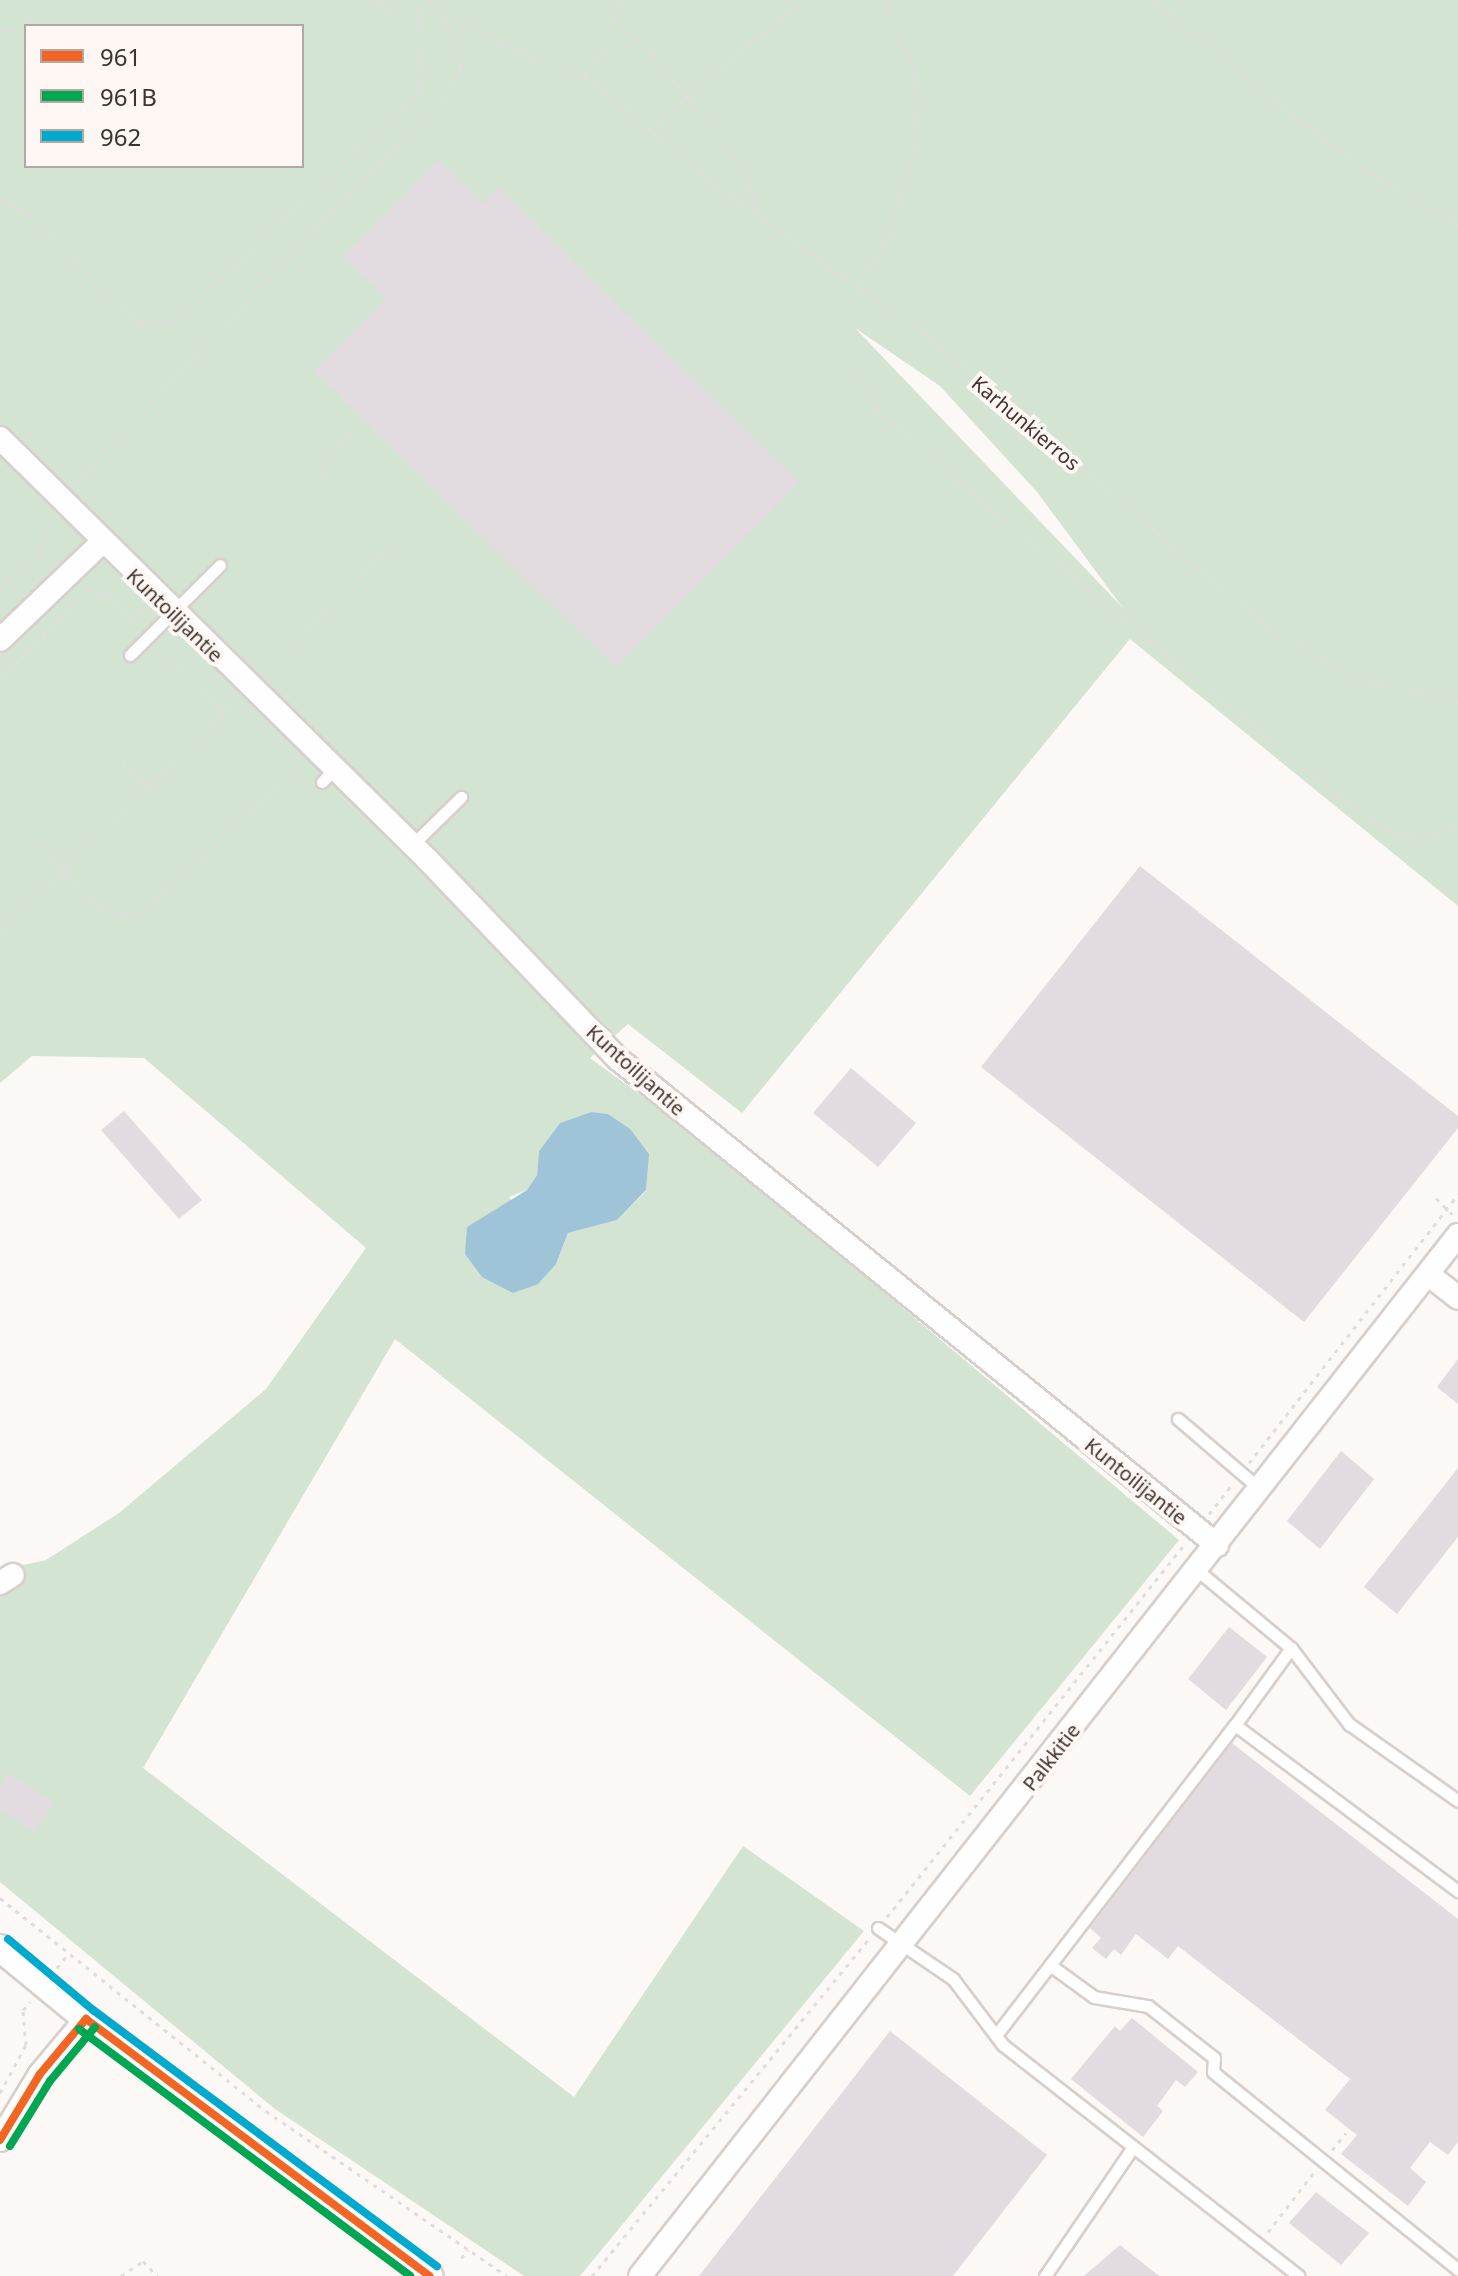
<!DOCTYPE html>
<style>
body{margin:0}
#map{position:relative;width:1458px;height:2276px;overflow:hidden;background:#fcf8f6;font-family:"Noto Sans",sans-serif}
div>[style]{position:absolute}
.green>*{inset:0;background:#d3e4d2}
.water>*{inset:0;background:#9fc4d7}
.building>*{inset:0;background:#e2dbdf}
.path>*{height:3px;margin-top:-1.5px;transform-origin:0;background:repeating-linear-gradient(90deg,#e0dedd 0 4px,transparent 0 10px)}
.roads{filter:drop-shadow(2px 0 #d7cfcb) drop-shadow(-2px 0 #d7cfcb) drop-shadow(0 2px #d7cfcb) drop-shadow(0 -2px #d7cfcb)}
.service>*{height:11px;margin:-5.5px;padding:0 5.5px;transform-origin:5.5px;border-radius:5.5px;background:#fffefe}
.minor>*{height:22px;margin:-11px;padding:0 11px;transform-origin:11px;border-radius:11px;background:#fffefe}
.tertiary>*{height:26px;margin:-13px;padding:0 13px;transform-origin:13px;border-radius:13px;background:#fffefe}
.bus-1>*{height:8px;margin:-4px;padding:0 4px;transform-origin:4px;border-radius:4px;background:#f26522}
.bus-2>*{height:8px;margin:-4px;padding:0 4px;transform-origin:4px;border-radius:4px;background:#00a651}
.bus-3>*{height:8px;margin:-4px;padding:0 4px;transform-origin:4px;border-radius:4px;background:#00a9ce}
span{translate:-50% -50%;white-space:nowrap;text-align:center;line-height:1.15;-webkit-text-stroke:8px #fef7f4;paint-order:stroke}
.street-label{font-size:20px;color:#40332d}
.legend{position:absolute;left:24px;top:24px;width:280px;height:144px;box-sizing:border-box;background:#fef7f4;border:2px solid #b2a9a4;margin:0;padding:10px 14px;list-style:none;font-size:24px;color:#40332d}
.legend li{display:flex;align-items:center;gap:16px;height:40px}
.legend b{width:40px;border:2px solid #b2a9a4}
</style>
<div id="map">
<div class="green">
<i style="clip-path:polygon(evenodd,0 0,1458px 0,1458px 906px,1130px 639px,742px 1113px,628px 1024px,590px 1058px,705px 1142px,1179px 1540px,970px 1796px,395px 1339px,143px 1768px,574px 2097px,743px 1846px,864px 1931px,580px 2276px,524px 2276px,275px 2109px,0 1882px,0 1570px,46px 1560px,119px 1513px,266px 1389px,366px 1248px,144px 1058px,32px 1056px,0 1083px,0 0,26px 26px,302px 26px,302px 166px,26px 166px,26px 26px,0 0,855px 328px,940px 386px,1037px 492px,1123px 608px,855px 328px,0 0,591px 1112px,608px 1114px,648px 1154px,646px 1191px,617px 1220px,568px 1233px,556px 1264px,509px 1197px,527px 1190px,537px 1175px,539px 1151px,560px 1123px,591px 1112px)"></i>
</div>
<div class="water">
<i style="clip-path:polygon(591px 1112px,608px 1114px,630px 1129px,649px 1154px,646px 1190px,617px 1220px,568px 1233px,556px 1264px,538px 1284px,513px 1293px,482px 1277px,465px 1254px,467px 1227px,527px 1190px,537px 1175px,539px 1151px,560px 1123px)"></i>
</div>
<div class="building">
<i style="clip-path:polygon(438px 160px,483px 204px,499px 188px,799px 482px,616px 667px,314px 371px,386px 299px,343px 257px)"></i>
<i style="clip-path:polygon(1140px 866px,1458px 1116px,1458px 1128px,1304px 1322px,981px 1067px)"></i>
<i style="clip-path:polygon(851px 1068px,916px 1123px,878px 1167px,813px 1113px)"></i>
<i style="clip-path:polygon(124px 1111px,202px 1200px,179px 1219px,101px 1130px)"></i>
<i style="clip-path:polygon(1458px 1359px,1458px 1404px,1437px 1387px)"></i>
<i style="clip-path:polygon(1341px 1451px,1374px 1479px,1320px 1549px,1287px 1521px)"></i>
<i style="clip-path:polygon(1458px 1468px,1458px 1537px,1397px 1614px,1364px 1587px)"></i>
<i style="clip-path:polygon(1229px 1627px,1267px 1657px,1226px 1710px,1188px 1679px)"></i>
<i style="clip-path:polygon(1232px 1743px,1458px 1919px,1458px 2142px,1448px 2155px,1430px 2142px,1410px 2168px,1426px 2182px,1408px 2206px,1341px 2154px,1357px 2135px,1325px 2110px,1350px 2079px,1178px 1946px,1168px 1959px,1136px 1934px,1121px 1955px,1114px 1949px,1106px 1959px,1092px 1948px,1101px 1938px,1090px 1928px)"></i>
<i style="clip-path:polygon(9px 1773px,54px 1803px,34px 1832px,0 1809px,0 1786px)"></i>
<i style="clip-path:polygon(1132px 2018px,1198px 2072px,1185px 2087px,1176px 2080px,1157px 2106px,1163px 2111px,1143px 2137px,1071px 2079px,1115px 2026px,1120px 2031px)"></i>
<i style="clip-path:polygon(890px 2031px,1047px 2155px,953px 2276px,699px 2276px)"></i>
<i style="clip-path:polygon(1316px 2192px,1369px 2233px,1341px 2265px,1289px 2223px)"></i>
<i style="clip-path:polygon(1120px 2245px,1159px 2276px,1084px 2276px)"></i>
</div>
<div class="path">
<i style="left:376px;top:0;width:60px;rotate:43deg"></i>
<i style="left:429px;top:0;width:87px;rotate:31.9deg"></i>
<i style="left:503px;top:46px;width:87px;rotate:20.1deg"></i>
<i style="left:585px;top:76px;width:178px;rotate:39.8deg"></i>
<i style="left:722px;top:190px;width:235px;rotate:35.3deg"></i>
<i style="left:914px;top:326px;width:479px;rotate:40.3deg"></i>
<i style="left:1279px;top:636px;width:102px;rotate:27.6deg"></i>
<i style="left:1369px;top:683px;width:91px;rotate:11.4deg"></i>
<i style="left:1152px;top:0;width:259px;rotate:38.7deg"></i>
<i style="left:1354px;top:162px;width:122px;rotate:31.2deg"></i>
<i style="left:614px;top:19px;width:52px;rotate:41.9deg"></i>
<i style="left:653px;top:54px;width:152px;rotate:51.9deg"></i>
<i style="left:747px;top:174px;width:42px;rotate:75deg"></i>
<i style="left:0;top:31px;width:12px;rotate:5deg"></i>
<i style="left:12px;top:32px;width:25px;rotate:-37deg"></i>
<i style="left:585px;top:75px;width:30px;rotate:-53deg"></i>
<i style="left:603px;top:51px;width:54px;rotate:-70.6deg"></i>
<i style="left:648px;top:130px;width:203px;rotate:-39.8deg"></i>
<i style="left:0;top:200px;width:34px;rotate:27deg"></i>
<i style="left:30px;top:215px;width:141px;rotate:45.6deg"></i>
<i style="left:129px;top:316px;width:14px;rotate:25deg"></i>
<i style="left:142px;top:322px;width:34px"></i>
<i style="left:176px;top:322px;width:332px;rotate:-43.5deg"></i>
<i style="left:417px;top:93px;width:23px;rotate:-77deg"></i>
<i style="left:422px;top:71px;width:71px;rotate:-94deg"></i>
<i style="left:857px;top:285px;width:60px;rotate:-56.6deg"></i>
<i style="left:890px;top:235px;width:103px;rotate:-74.7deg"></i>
<i style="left:917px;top:136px;width:65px;rotate:-92.6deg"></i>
<i style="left:914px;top:71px;width:77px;rotate:-112.2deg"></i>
<i style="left:847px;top:366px;width:52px;rotate:54.5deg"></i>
<i style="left:877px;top:408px;width:108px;rotate:42deg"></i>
<i style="left:957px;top:480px;width:495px;rotate:39.8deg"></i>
<i style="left:1337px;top:797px;width:77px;rotate:32.2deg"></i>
<i style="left:1402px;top:838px;width:32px;rotate:-2deg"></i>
<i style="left:1434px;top:837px;width:26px;rotate:-21deg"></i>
<i style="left:321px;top:475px;width:30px;rotate:-60deg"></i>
<i style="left:336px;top:449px;width:40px;rotate:-46deg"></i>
<i style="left:75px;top:482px;width:9px;rotate:-13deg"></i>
<i style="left:75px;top:483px;width:534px;rotate:-46.44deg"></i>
<i style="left:443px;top:96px;width:34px;rotate:-56deg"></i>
<i style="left:462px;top:68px;width:60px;rotate:-109.3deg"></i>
<i style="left:0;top:587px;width:55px;rotate:-43.5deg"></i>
<i style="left:40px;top:549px;width:18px;rotate:-61deg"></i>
<i style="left:49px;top:533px;width:19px;rotate:-87deg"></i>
<i style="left:131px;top:619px;width:17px;rotate:-45deg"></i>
<i style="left:159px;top:648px;width:91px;rotate:44.6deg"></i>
<i style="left:266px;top:672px;width:181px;rotate:-45deg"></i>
<i style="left:0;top:678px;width:124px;rotate:-45deg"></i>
<i style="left:88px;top:590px;width:22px;rotate:13deg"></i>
<i style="left:109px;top:595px;width:41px;rotate:47deg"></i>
<i style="left:122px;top:760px;width:36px;rotate:46deg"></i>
<i style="left:39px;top:844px;width:78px;rotate:48.1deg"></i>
<i style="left:91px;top:902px;width:35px;rotate:22deg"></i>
<i style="left:123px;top:915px;width:19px;rotate:-3deg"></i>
<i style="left:142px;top:914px;width:220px;rotate:-43.3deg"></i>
<i style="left:0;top:932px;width:331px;rotate:-44.3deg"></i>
<i style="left:1436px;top:1198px;width:23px;rotate:45deg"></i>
<i style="left:1249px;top:1463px;width:340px;rotate:-52.1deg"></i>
<i style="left:1209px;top:1514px;width:37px;rotate:-52deg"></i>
<i style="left:0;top:1898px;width:341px;rotate:38.7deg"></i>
<i style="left:266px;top:2111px;width:292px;rotate:34.4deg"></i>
<i style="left:887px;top:1917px;width:477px;rotate:-51.4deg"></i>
<i style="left:57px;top:1968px;width:16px;rotate:-52deg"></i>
<i style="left:0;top:2093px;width:55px;rotate:-61.6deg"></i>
<i style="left:26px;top:2045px;width:35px;rotate:-95deg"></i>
<i style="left:23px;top:2010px;width:11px;rotate:-49deg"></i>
<i style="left:1332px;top:2150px;width:22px;rotate:-51deg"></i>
<i style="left:1268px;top:2232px;width:77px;rotate:-52.4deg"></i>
<i style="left:461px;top:2258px;width:11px;rotate:-49deg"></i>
<i style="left:121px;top:2276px;width:27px;rotate:-34deg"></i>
<i style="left:143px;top:2261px;width:21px;rotate:47deg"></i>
<i style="left:592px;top:2276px;width:438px;rotate:-50.6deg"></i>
</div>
<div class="roads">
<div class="service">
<i style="left:130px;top:655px;width:127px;rotate:-45deg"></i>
<i style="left:322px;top:782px;width:18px;rotate:-47deg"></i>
<i style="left:412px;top:845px;width:69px;rotate:-44.4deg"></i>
<i style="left:1178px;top:1419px;width:108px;rotate:40.5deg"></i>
<i style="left:1197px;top:1570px;width:122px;rotate:39.7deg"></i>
<i style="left:1291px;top:1648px;width:95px;rotate:126deg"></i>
<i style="left:1235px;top:1725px;width:278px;rotate:36.7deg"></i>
<i style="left:1291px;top:1648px;width:96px;rotate:52.7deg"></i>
<i style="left:1349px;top:1724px;width:133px;rotate:35.2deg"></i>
<i style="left:878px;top:1928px;width:91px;rotate:34.2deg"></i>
<i style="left:953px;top:1979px;width:83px;rotate:52.9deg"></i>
<i style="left:1003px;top:2045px;width:375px;rotate:38deg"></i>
<i style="left:1050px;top:1965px;width:54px;rotate:36deg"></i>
<i style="left:1094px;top:1997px;width:55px;rotate:9.5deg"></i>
<i style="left:1148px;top:2006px;width:84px;rotate:38.2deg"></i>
<i style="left:1214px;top:2058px;width:14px;rotate:94deg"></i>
<i style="left:1213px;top:2072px;width:315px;rotate:38.9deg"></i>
<i style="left:996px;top:2035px;width:391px;rotate:-52.4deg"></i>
<i style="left:1045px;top:2276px;width:156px;rotate:-55.7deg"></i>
</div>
<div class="minor">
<i style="left:0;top:438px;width:601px;rotate:44.6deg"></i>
<i style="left:428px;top:860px;width:274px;rotate:46.3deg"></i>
<i style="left:617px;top:1058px;width:773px;rotate:39.07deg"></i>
<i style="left:0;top:640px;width:140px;rotate:-43.8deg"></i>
<i style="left:1429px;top:1275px;width:37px;rotate:38deg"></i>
<i style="left:0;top:1583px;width:15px;rotate:-32deg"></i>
<i style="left:0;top:2140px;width:77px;rotate:-58.8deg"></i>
<i style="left:40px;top:2074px;width:72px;rotate:-50.1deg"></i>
<i style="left:640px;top:2276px;width:1324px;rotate:-51.84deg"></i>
</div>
<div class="tertiary">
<i style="left:0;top:1948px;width:112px;rotate:39.5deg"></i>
<i style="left:86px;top:2019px;width:429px;rotate:36.8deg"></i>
</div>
</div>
<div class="bus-1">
<i style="left:86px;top:2019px;width:429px;rotate:36.8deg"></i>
<i style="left:0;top:2140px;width:77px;rotate:-58.8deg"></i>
<i style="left:40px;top:2074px;width:72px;rotate:-50.1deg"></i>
</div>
<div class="bus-2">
<i style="left:79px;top:2029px;width:413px;rotate:36.7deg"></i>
<i style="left:10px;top:2146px;width:76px;rotate:-58.4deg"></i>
<i style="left:50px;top:2081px;width:70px;rotate:-50.2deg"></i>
</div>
<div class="bus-3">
<i style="left:8px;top:1939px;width:111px;rotate:39.9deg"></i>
<i style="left:93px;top:2010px;width:429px;rotate:36.7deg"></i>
</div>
<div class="street-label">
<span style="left:1026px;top:423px;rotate:40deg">Karhunkierros</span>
<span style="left:175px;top:615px;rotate:44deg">Kuntoilijantie</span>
<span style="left:636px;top:1070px;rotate:42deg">Kuntoilijantie</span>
<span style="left:1136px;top:1481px;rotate:39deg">Kuntoilijantie</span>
<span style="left:1051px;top:1757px;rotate:-52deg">Palkkitie</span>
</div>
<ul class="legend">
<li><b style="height:10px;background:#f26522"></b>961</li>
<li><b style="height:10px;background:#00a651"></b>961B</li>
<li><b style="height:10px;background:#00a9ce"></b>962</li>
</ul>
</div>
